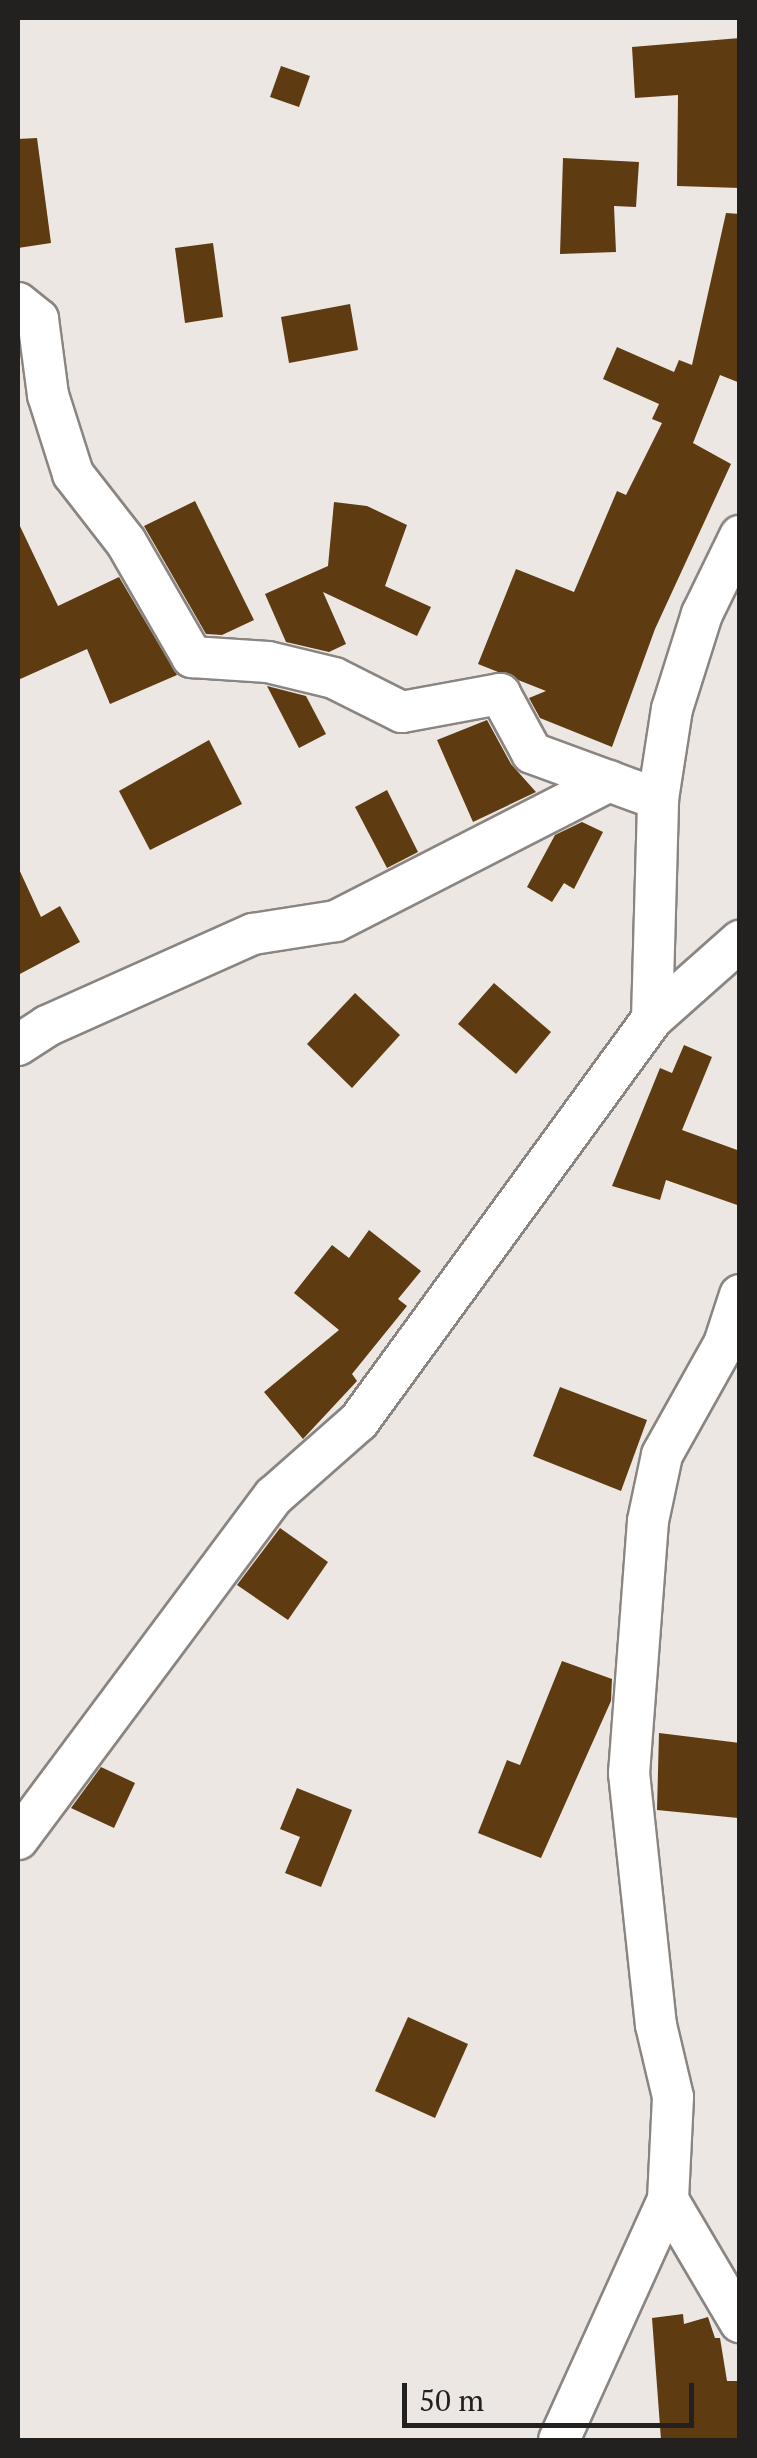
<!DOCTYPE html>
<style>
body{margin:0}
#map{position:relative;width:757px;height:2458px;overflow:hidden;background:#ece7e2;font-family:"PT Serif",serif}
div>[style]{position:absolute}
.building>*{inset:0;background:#5e3b11}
.roads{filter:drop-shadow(2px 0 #8a8581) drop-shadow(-2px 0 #8a8581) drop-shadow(0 2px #8a8581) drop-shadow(0 -2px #8a8581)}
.street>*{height:40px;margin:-20px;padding:0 20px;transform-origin:20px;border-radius:20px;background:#fff}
span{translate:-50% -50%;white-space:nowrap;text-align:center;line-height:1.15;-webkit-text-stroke:10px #ece7e2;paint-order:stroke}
.frame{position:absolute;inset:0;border:20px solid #22211f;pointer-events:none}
.scale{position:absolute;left:402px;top:2383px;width:292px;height:45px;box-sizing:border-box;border:5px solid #22211f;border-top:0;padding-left:12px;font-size:30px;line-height:35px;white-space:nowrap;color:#22211f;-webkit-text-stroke:8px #ece7e2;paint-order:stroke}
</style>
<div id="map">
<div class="building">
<i style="clip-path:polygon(740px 38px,740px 188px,677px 186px,678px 95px,635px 98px,632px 47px)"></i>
<i style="clip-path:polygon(281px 66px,310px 76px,299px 107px,270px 97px)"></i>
<i style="clip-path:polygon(37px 138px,51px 243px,18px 248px,18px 139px)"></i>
<i style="clip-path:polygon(563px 158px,639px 162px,636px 207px,614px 206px,616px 252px,560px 254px)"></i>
<i style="clip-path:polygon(726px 213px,740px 214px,740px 383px,720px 375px,693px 443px,731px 464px,655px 629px,612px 747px,540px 718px,529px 698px,546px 691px,478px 664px,516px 569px,574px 592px,617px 491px,626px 495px,662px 423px,652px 419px,659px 404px,603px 379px,617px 347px,674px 372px,679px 360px,692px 365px)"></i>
<i style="clip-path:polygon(213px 243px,223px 317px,185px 323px,175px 248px)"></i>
<i style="clip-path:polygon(350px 304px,358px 350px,289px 363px,281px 317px)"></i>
<i style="clip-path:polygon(195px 501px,254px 620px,222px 635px,206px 634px,144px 526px)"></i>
<i style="clip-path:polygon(334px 502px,367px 506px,407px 525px,385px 586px,431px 607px,417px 636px,323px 592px,346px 644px,329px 652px,286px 642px,265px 594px,328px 566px)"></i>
<i style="clip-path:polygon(18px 522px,58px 606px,119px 577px,177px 675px,110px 704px,87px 649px,18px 680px)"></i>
<i style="clip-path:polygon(267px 686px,306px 696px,326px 734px,299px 748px)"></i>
<i style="clip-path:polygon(487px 720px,511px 764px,536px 792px,473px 822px,437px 740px)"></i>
<i style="clip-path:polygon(209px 740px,242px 804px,150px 850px,119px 791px)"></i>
<i style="clip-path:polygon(387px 790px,418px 852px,387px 868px,355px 807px)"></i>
<i style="clip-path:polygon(582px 822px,603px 832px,574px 889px,564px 883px,552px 902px,527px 887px,555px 835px)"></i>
<i style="clip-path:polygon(18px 867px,41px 917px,60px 906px,80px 942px,18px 975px)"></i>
<i style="clip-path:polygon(494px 983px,551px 1032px,516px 1074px,458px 1024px)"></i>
<i style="clip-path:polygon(355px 993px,400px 1035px,352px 1088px,307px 1044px)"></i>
<i style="clip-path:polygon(684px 1045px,712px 1057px,682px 1130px,740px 1151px,740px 1206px,666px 1180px,660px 1200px,612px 1186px,660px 1068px,672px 1073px)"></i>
<i style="clip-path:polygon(369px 1230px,421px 1271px,398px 1299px,407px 1306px,352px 1374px,357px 1381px,303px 1439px,264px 1392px,339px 1330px,294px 1293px,332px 1245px,349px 1258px)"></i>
<i style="clip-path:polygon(560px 1387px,647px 1420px,621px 1491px,533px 1456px)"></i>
<i style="clip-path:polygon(280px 1528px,328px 1562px,288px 1620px,237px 1585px)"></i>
<i style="clip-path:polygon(562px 1661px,612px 1679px,611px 1701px,541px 1858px,478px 1833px,507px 1760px,520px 1765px)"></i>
<i style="clip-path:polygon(659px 1733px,740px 1743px,738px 1818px,657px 1810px)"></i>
<i style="clip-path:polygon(101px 1767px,135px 1783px,114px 1828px,71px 1808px)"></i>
<i style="clip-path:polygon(297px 1788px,352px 1810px,321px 1887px,285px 1873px,300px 1837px,280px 1829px)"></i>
<i style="clip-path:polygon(408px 2017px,468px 2044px,435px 2118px,375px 2091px)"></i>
<i style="clip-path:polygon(683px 2314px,684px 2324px,708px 2317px,715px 2338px,720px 2338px,727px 2381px,740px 2381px,740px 2440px,661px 2440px,652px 2318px)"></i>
</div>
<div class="roads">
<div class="street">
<i style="left:18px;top:303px;width:26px;rotate:39deg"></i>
<i style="left:38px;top:319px;width:77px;rotate:82.5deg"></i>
<i style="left:48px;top:395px;width:83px;rotate:72.4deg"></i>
<i style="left:73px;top:474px;width:86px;rotate:52.1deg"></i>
<i style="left:126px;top:542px;width:133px;rotate:60.1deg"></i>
<i style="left:192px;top:657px;width:76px;rotate:3.8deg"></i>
<i style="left:268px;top:662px;width:68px;rotate:13.6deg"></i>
<i style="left:334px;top:678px;width:76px;rotate:26.6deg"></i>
<i style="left:402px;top:712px;width:100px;rotate:-10.4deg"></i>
<i style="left:500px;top:694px;width:67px;rotate:61.5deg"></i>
<i style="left:532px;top:753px;width:134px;rotate:20.1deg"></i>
<i style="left:652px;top:1019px;width:220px;rotate:-88.4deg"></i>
<i style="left:658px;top:799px;width:91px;rotate:-81.2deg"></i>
<i style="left:672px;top:709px;width:100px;rotate:-72.5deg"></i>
<i style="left:702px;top:614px;width:87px;rotate:-64deg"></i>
<i style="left:18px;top:1045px;width:35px;rotate:-33deg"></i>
<i style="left:47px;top:1026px;width:226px;rotate:-24.1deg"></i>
<i style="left:253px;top:934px;width:84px;rotate:-8.9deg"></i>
<i style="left:336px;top:921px;width:307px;rotate:-27.1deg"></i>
<i style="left:740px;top:1295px;width:52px;rotate:108.1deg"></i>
<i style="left:724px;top:1344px;width:127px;rotate:119.2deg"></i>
<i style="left:662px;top:1455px;width:67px;rotate:102deg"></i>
<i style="left:648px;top:1521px;width:253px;rotate:94.3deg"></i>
<i style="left:629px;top:1773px;width:253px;rotate:83.9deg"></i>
<i style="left:656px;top:2025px;width:74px;rotate:76.7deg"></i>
<i style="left:673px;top:2097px;width:103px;rotate:92.8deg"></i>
<i style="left:668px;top:2200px;width:142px;rotate:59.5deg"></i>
<i style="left:18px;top:1839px;width:428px;rotate:-53.3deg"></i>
<i style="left:274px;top:1496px;width:113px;rotate:-41.4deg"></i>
<i style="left:359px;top:1421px;width:497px;rotate:-53.9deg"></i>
<i style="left:652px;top:1019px;width:118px;rotate:-41.6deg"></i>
<i style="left:559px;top:2440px;width:264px;rotate:-65.6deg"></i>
</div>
</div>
<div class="frame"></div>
<div class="scale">50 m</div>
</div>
